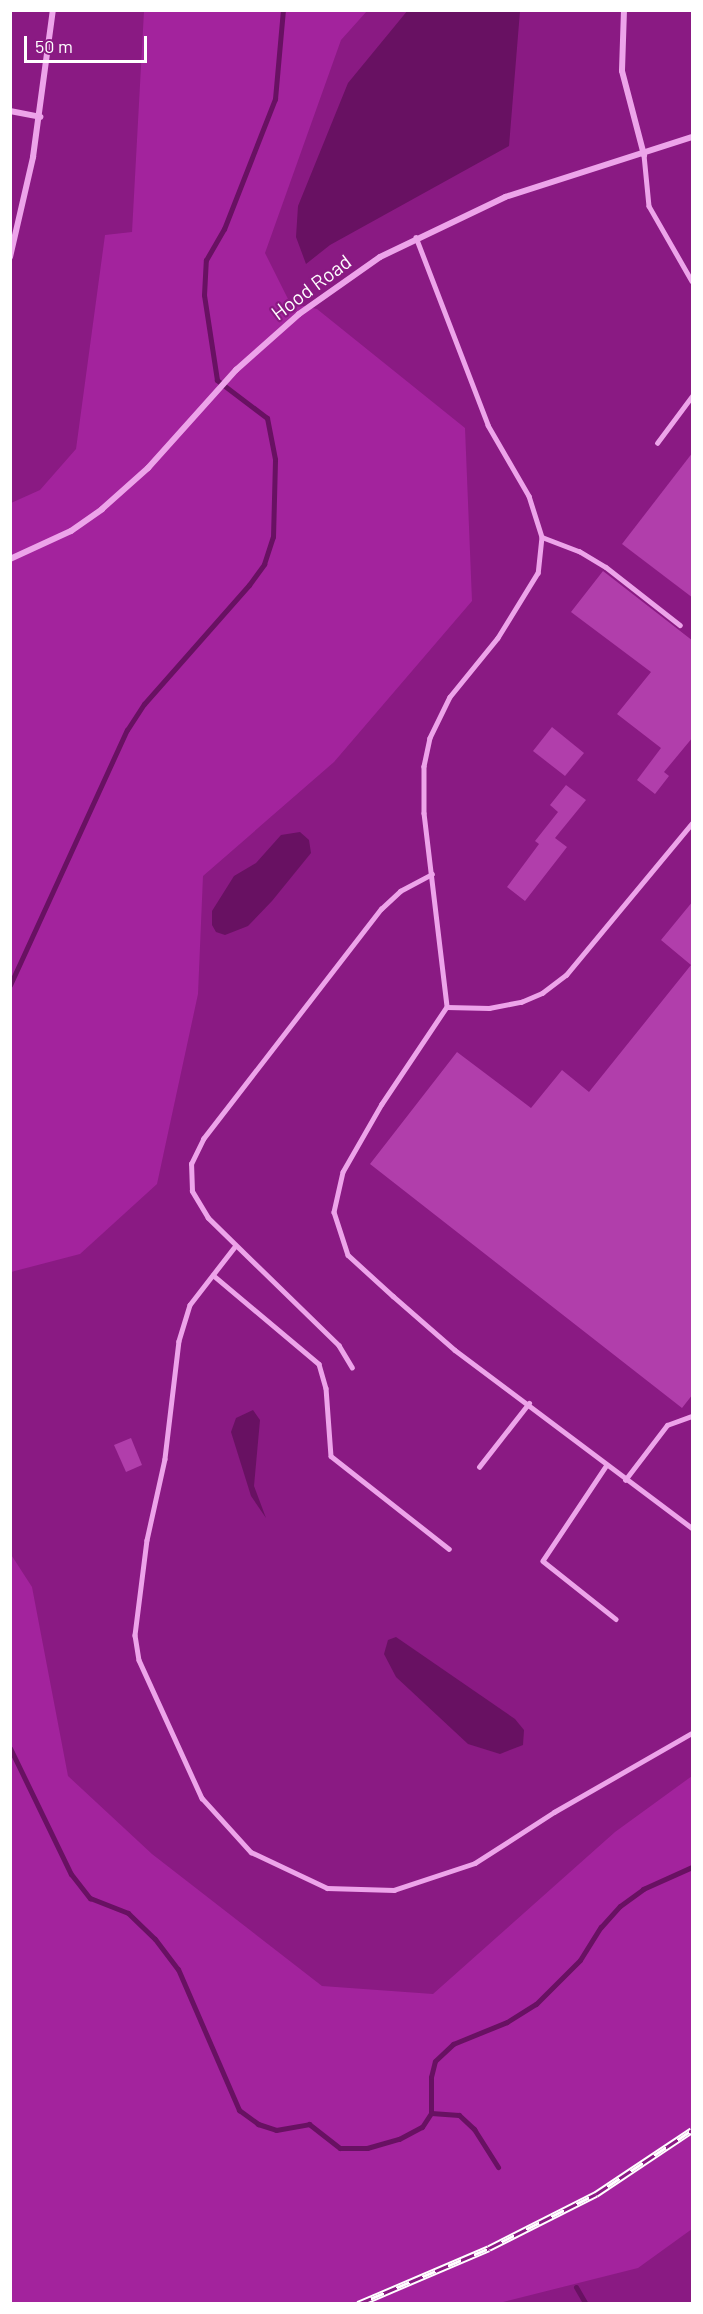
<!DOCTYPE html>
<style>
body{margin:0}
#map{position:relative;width:703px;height:2314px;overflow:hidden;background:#8a1a83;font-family:Barlow,sans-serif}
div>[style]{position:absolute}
.green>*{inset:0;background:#a3239d}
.water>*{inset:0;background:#681162}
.stream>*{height:5px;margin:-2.5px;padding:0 2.5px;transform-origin:2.5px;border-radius:2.5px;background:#681162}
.building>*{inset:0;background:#b13eab}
.service>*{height:4.5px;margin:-2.25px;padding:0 2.25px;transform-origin:2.25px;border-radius:2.25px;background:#eda4ea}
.minor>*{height:6px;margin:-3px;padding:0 3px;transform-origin:3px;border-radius:3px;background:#eda4ea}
.rail>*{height:7px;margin-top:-3.5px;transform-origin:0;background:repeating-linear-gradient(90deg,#8a1a83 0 14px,#fff 0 28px);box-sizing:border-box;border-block:2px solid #fff}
span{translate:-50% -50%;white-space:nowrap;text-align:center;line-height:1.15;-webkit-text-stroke:4.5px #8a1a83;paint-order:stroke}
.street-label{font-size:20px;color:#fff}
.frame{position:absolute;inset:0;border:12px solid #fff;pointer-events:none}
.scale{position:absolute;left:24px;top:36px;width:123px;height:27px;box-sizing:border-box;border:3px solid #fff;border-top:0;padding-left:8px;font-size:18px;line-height:21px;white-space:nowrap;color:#fff;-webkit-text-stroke:4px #8a1a83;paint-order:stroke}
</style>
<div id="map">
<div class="green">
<i style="clip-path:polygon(144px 11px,367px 11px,341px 40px,265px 253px,290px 303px,317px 309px,465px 428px,472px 601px,334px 762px,203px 876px,198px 994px,157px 1184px,80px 1254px,11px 1272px,11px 503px,40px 490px,76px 449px,105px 235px,132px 232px)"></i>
<i style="clip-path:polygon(10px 1553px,32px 1587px,68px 1776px,152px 1854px,322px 1986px,433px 1994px,615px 1832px,692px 1776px,692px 2229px,638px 2268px,499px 2303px,11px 2303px)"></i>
</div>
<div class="water">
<i style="clip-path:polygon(408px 10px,520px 11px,509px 146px,330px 245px,306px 264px,296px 237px,298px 206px,348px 83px)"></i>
<i style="clip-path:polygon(300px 832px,309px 840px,311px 853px,272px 901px,248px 926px,225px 935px,216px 932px,212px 925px,212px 911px,234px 876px,256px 863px,281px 835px)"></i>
<i style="clip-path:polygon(253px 1410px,260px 1420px,254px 1486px,266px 1518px,251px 1496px,231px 1432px,236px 1418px)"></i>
<i style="clip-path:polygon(396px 1637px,515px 1719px,524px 1730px,523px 1745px,500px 1754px,468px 1744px,396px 1677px,384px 1654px,388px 1640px)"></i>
</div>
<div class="stream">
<i style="left:10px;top:985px;width:281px;rotate:-65.4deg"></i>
<i style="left:127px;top:730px;width:31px;rotate:-57deg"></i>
<i style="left:144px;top:704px;width:159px;rotate:-48.6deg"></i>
<i style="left:249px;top:585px;width:26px;rotate:-54deg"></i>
<i style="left:264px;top:564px;width:28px;rotate:-72deg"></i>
<i style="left:273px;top:537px;width:78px;rotate:-88.5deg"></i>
<i style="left:275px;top:459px;width:42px;rotate:-101deg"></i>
<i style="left:267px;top:418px;width:63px;rotate:-142.8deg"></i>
<i style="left:217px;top:380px;width:86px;rotate:-98.7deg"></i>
<i style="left:204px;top:295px;width:35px;rotate:-87deg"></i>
<i style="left:206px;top:260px;width:36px;rotate:-60deg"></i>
<i style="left:224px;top:229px;width:140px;rotate:-68.6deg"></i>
<i style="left:275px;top:99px;width:89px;rotate:-84.9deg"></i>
<i style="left:10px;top:1748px;width:140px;rotate:64.2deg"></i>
<i style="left:71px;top:1874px;width:31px;rotate:52deg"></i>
<i style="left:90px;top:1898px;width:41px;rotate:21.5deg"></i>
<i style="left:128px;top:1913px;width:37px;rotate:44deg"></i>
<i style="left:155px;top:1939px;width:38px;rotate:53deg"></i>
<i style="left:178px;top:1969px;width:154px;rotate:66.6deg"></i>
<i style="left:239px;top:2110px;width:24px;rotate:36deg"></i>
<i style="left:258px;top:2124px;width:19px;rotate:18deg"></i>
<i style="left:276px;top:2130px;width:34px;rotate:-10deg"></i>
<i style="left:309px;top:2124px;width:39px;rotate:38deg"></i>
<i style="left:340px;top:2148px;width:27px"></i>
<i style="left:367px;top:2148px;width:33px;rotate:-16deg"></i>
<i style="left:399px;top:2139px;width:26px;rotate:-28deg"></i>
<i style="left:422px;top:2127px;width:17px;rotate:-57deg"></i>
<i style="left:431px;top:2113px;width:36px;rotate:-90deg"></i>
<i style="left:431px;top:2077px;width:16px;rotate:-76deg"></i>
<i style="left:435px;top:2061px;width:25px;rotate:-43deg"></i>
<i style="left:453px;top:2044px;width:58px;rotate:-22.2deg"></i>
<i style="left:507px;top:2022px;width:34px;rotate:-32deg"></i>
<i style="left:536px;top:2004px;width:62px;rotate:-45deg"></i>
<i style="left:580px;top:1960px;width:39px;rotate:-58deg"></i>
<i style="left:601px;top:1927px;width:28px;rotate:-48deg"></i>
<i style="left:620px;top:1906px;width:29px;rotate:-36deg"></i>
<i style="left:643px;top:1889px;width:54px;rotate:-24.2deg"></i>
<i style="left:431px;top:2113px;width:28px;rotate:4deg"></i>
<i style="left:459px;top:2115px;width:21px;rotate:43deg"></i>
<i style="left:474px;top:2129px;width:45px;rotate:57.7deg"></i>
<i style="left:576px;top:2287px;width:20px;rotate:60deg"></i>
</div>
<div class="building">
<i style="clip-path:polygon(693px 452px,693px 598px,622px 544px)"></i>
<i style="clip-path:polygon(603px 571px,693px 641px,693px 737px,664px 772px,669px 776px,655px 794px,637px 780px,661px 748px,617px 714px,651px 672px,571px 612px)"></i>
<i style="clip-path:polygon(552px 727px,584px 753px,565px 776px,533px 751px)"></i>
<i style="clip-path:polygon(566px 785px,586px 800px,555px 838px,567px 847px,525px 901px,507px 887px,539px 844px,535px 841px,558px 812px,550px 805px)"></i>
<i style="clip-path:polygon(693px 901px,693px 1394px,682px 1408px,370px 1164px,457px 1052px,531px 1108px,562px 1070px,589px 1092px,691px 965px,661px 940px)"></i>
<i style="clip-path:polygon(131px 1438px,142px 1465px,126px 1472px,114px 1445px)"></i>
</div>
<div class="service">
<i style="left:644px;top:155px;width:51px;rotate:84.4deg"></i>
<i style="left:649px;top:206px;width:86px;rotate:60.2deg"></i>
<i style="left:416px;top:237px;width:201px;rotate:69deg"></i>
<i style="left:488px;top:425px;width:82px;rotate:60deg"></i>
<i style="left:529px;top:496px;width:43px;rotate:72.4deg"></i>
<i style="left:542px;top:537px;width:36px;rotate:96deg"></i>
<i style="left:538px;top:573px;width:76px;rotate:121.6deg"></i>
<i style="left:498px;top:638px;width:76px;rotate:129.1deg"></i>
<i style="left:450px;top:697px;width:46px;rotate:116deg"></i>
<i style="left:430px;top:738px;width:29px;rotate:102deg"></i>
<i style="left:424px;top:766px;width:47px;rotate:90deg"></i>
<i style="left:424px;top:813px;width:195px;rotate:83.2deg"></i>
<i style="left:447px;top:1007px;width:117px;rotate:123.8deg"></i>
<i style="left:382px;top:1104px;width:78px;rotate:119.8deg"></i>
<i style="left:343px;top:1172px;width:41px;rotate:102.7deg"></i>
<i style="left:334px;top:1212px;width:45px;rotate:72deg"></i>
<i style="left:348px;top:1255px;width:61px;rotate:42.3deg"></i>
<i style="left:393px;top:1296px;width:82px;rotate:41.1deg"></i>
<i style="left:455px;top:1350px;width:296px;rotate:36.9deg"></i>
<i style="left:657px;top:443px;width:59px;rotate:-53.3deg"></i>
<i style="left:542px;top:537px;width:40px;rotate:21deg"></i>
<i style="left:579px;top:551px;width:31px;rotate:31deg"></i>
<i style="left:606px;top:567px;width:94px;rotate:38.1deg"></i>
<i style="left:447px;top:1007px;width:42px;rotate:1.4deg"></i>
<i style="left:489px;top:1008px;width:33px;rotate:-11deg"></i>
<i style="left:521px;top:1002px;width:23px;rotate:-23deg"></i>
<i style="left:542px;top:993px;width:30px;rotate:-37deg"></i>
<i style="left:566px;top:975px;width:197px;rotate:-50.3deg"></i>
<i style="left:235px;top:1247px;width:73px;rotate:127.8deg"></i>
<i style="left:190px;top:1305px;width:38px;rotate:107deg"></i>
<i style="left:179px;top:1341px;width:119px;rotate:96.8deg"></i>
<i style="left:165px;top:1459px;width:83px;rotate:102.5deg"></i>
<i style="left:147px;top:1540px;width:96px;rotate:97.2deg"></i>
<i style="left:135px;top:1635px;width:25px;rotate:81deg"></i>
<i style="left:139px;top:1660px;width:152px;rotate:65.5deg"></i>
<i style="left:202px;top:1798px;width:73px;rotate:47.8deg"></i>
<i style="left:251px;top:1852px;width:84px;rotate:25.3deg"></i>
<i style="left:327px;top:1888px;width:67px;rotate:1.7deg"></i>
<i style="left:394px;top:1890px;width:85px;rotate:-18.4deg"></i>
<i style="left:475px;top:1863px;width:94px;rotate:-32.8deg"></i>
<i style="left:554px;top:1812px;width:159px;rotate:-29.8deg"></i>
<i style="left:213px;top:1275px;width:138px;rotate:40deg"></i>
<i style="left:319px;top:1364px;width:25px;rotate:74deg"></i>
<i style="left:326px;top:1388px;width:68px;rotate:85.8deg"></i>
<i style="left:331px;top:1456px;width:150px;rotate:38.2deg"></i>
<i style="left:352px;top:1368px;width:26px;rotate:-121deg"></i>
<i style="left:339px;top:1346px;width:183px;rotate:-135.7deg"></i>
<i style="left:208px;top:1218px;width:31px;rotate:-121deg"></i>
<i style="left:192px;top:1191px;width:27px;rotate:-92deg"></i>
<i style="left:191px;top:1164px;width:28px;rotate:-64deg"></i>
<i style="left:203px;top:1139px;width:291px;rotate:-52.3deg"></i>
<i style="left:381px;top:909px;width:26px;rotate:-43deg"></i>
<i style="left:400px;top:891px;width:36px;rotate:-28deg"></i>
<i style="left:607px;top:1465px;width:115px;rotate:123.7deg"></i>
<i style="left:543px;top:1561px;width:93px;rotate:38.5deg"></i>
<i style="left:479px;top:1467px;width:81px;rotate:-52deg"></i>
<i style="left:625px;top:1480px;width:69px;rotate:-52.6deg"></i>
<i style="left:667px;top:1425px;width:27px;rotate:-20deg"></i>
</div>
<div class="minor">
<i style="left:624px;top:10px;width:61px;rotate:91.9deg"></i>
<i style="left:622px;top:71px;width:87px;rotate:75.3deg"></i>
<i style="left:10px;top:111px;width:31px;rotate:11deg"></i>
<i style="left:10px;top:257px;width:103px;rotate:-77deg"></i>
<i style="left:33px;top:157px;width:148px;rotate:-82.3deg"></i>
<i style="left:10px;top:559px;width:67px;rotate:-24.7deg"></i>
<i style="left:71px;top:531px;width:38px;rotate:-35deg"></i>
<i style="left:102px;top:509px;width:62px;rotate:-41.7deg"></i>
<i style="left:148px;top:468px;width:132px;rotate:-48.1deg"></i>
<i style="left:236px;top:370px;width:84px;rotate:-41.6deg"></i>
<i style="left:299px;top:314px;width:99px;rotate:-35.1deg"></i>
<i style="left:380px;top:257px;width:139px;rotate:-25.6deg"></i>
<i style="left:505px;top:197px;width:196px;rotate:-17.8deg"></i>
</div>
<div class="rail">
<i style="left:358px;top:2304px;width:142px;rotate:-23.1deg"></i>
<i style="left:489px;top:2248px;width:120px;rotate:-26.8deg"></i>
<i style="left:596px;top:2194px;width:115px;rotate:-33.7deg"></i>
</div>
<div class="street-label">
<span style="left:311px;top:287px;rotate:-37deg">Hood Road</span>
</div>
<div class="frame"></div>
<div class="scale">50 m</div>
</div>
